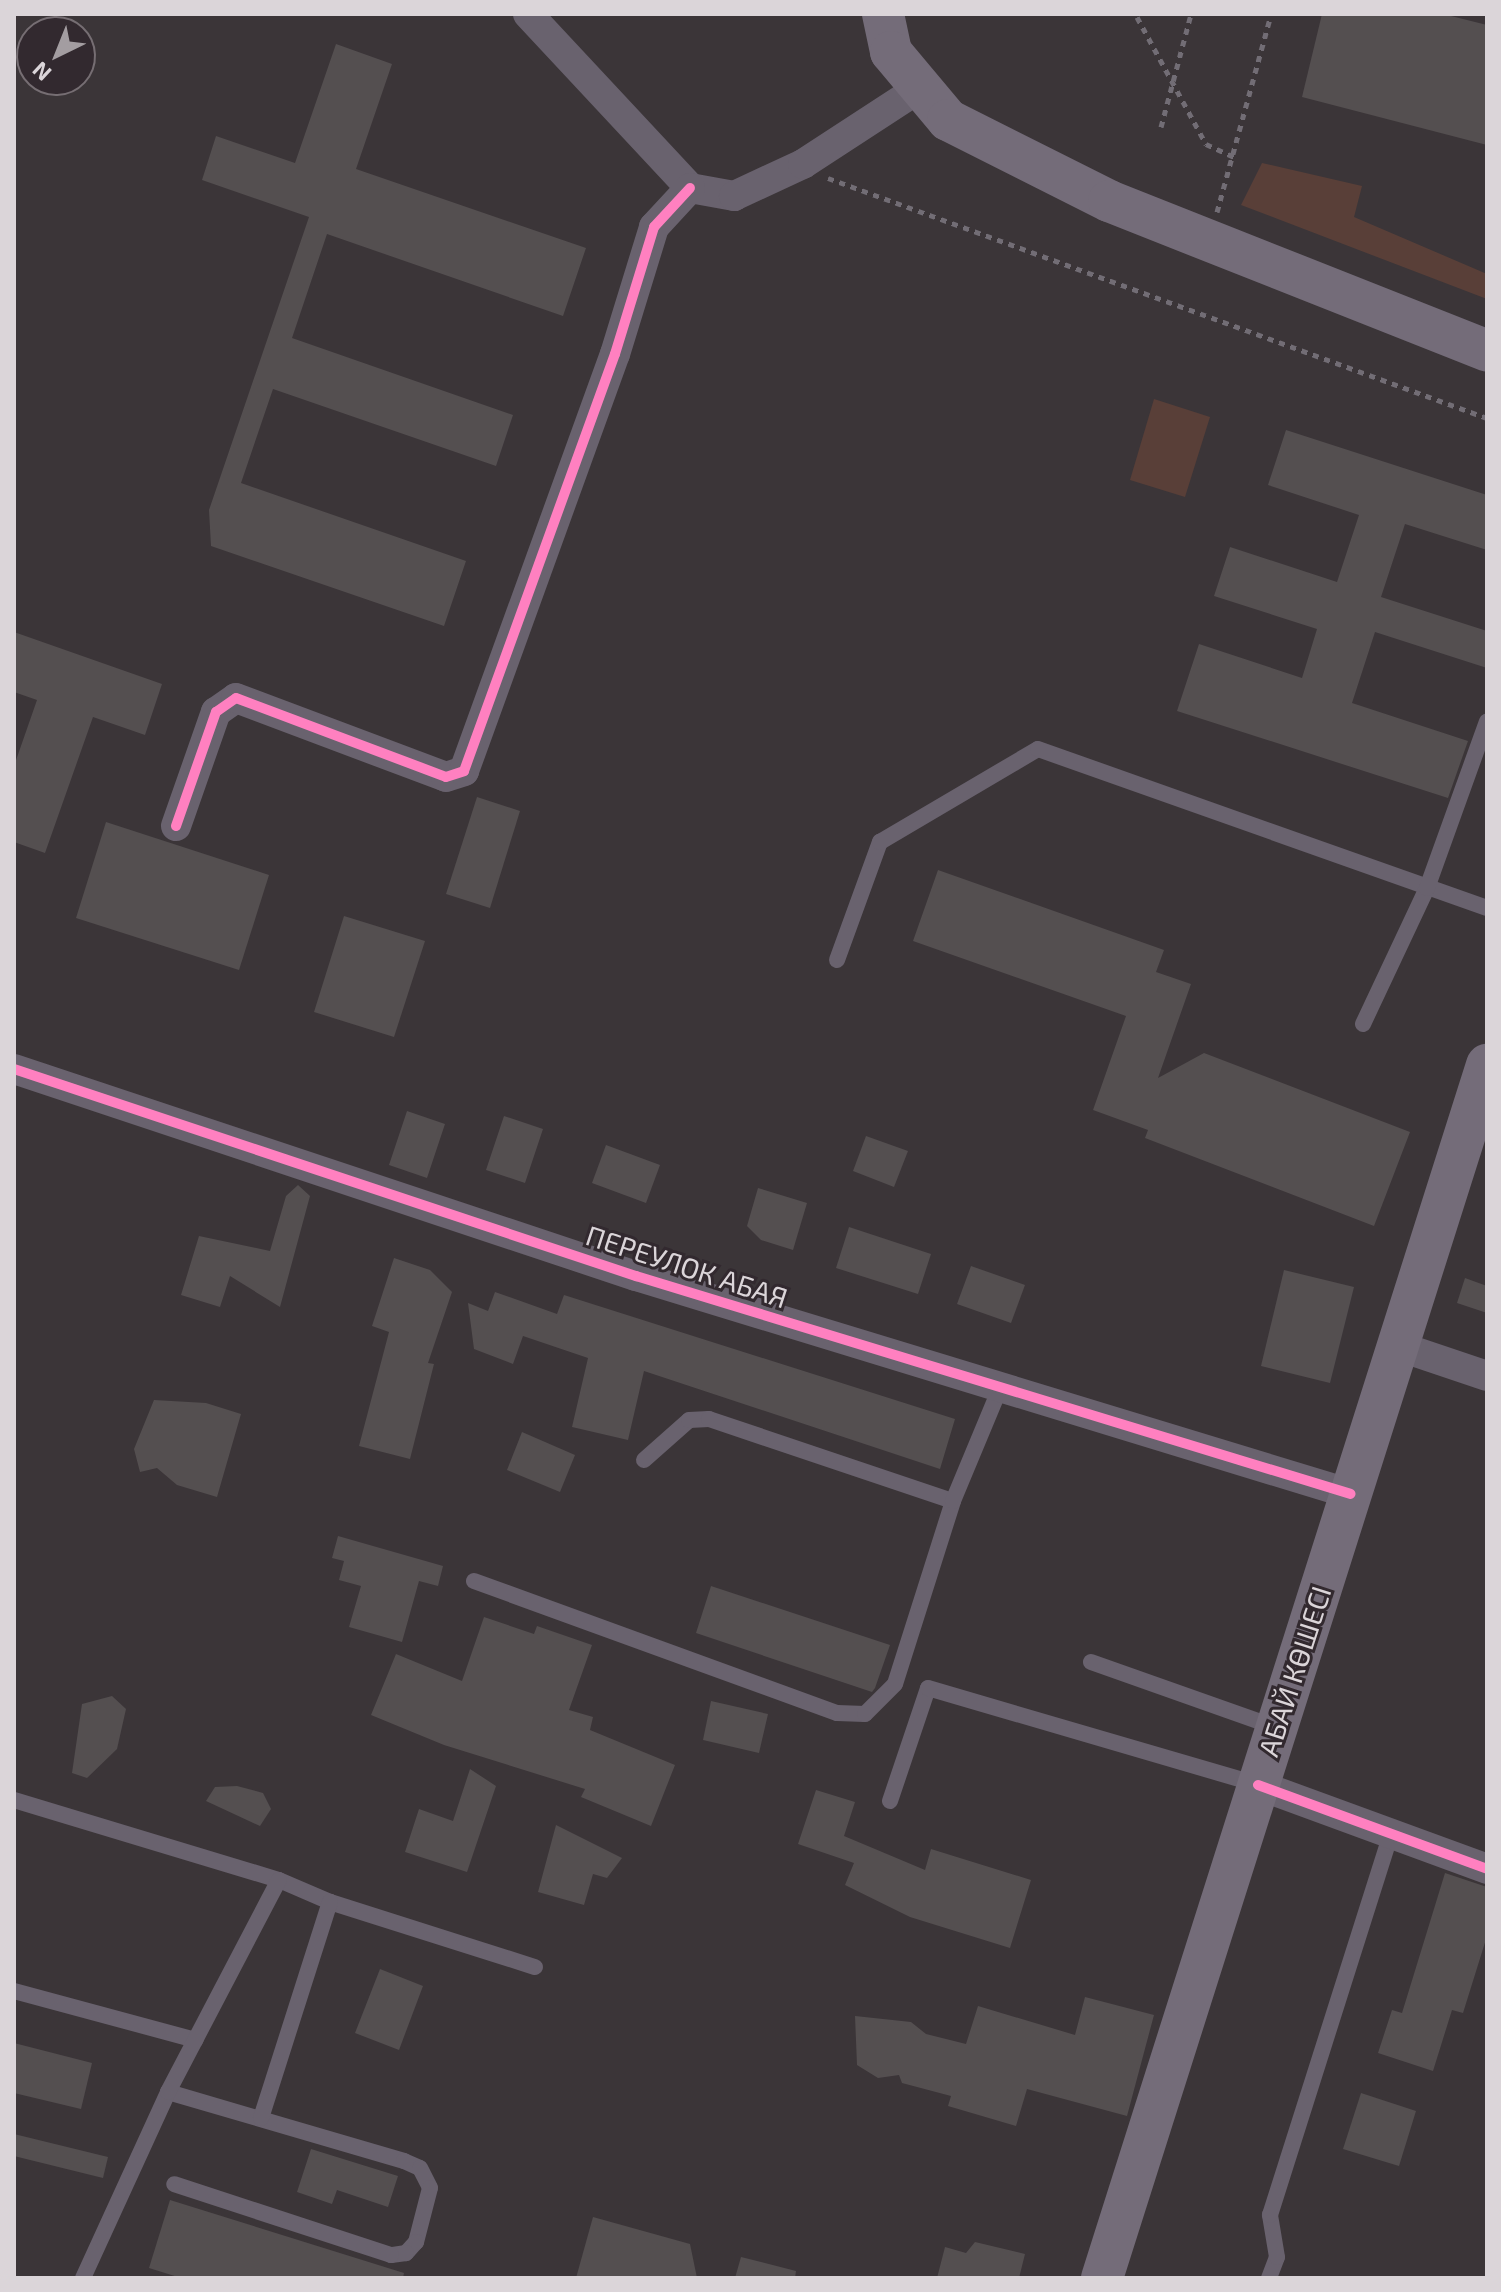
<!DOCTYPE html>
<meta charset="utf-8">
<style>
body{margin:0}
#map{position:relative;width:1501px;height:2292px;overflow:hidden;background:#3b3538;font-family:"Exo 2",sans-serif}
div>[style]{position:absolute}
.green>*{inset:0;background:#593f38}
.building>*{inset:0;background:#544f50}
.path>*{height:5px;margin-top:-2.5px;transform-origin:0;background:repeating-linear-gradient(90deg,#726d75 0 6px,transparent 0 12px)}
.service>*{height:16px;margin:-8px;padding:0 8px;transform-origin:8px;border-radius:8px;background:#69626e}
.minor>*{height:30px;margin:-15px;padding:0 15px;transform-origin:15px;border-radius:15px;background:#69626e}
.secondary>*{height:42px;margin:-21px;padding:0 21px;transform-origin:21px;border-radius:21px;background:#746c79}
.cycleway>*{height:10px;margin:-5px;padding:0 5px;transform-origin:5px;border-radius:5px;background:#ff80c0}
span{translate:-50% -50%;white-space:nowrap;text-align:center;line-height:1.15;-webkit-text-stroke:6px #32292f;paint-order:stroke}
.street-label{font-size:28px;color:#dbd5d9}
.frame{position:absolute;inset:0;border:16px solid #dbd5d9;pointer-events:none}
.north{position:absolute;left:16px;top:16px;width:80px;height:80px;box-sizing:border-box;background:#32292f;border:2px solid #766e73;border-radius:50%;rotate:223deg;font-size:22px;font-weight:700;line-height:32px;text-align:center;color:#dbd5d9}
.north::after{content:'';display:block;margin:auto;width:28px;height:36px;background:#a39da1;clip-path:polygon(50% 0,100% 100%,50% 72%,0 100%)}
</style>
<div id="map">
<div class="green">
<i style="clip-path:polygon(1262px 163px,1362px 186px,1354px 217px,1487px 274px,1487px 299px,1241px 205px)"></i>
<i style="clip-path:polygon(1154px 399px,1210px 417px,1185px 497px,1130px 480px)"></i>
</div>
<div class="building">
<i style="clip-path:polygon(1322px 14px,1443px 14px,1487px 25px,1487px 145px,1302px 97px)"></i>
<i style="clip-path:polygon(336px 44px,392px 64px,356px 169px,586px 248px,563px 316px,327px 234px,292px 338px,513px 415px,496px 466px,273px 389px,241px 483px,466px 561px,444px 626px,211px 546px,209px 510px,309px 217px,202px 180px,216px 136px,295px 163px)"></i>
<i style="clip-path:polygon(1286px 430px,1487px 495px,1487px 550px,1405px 524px,1381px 597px,1487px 631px,1487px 668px,1375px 632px,1352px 703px,1468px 741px,1448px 798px,1177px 711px,1199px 644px,1302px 678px,1317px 629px,1214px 596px,1230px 547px,1337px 582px,1359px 515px,1268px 485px)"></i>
<i style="clip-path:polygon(14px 632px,162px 684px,145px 735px,93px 717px,45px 853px,14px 842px,14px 766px,37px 700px,14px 692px)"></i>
<i style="clip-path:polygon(477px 797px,520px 811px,490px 908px,446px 894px)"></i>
<i style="clip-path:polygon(106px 822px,269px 875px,239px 970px,76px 918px)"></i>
<i style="clip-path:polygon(938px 870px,1164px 950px,1156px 972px,1191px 984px,1158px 1078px,1204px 1053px,1410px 1132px,1374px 1226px,1145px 1138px,1148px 1130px,1093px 1110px,1126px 1016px,913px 941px)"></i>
<i style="clip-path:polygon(344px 916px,425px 941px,394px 1037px,314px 1012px)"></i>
<i style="clip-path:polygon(407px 1111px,445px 1124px,427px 1178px,389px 1165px)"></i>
<i style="clip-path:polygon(504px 1116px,543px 1129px,525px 1183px,486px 1170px)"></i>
<i style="clip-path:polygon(866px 1136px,908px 1151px,894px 1187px,853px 1171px)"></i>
<i style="clip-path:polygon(606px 1145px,660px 1165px,646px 1203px,592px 1183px)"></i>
<i style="clip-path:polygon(298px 1185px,310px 1196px,280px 1307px,230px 1276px,220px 1307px,181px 1295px,199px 1236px,270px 1251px,286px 1196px)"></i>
<i style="clip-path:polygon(758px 1188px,807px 1203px,793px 1250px,761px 1240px,747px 1226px)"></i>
<i style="clip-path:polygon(849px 1227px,931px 1254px,918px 1294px,836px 1268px)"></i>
<i style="clip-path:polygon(394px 1258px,430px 1270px,452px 1292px,428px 1363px,434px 1364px,410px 1459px,359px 1446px,389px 1332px,372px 1326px)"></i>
<i style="clip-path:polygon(971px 1266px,1025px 1285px,1011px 1323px,957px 1304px)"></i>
<i style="clip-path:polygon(1284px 1270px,1354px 1287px,1330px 1383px,1261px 1366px)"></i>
<i style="clip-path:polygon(1465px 1278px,1487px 1286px,1487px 1313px,1457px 1303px)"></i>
<i style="clip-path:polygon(495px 1292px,557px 1314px,564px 1295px,955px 1419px,940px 1469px,644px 1371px,628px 1440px,572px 1427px,588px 1358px,523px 1336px,513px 1364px,474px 1349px,468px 1303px,488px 1311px)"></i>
<i style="clip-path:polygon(154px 1400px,206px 1403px,241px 1414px,217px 1497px,177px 1485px,157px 1468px,140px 1472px,134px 1449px)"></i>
<i style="clip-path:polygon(522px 1432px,575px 1455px,560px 1492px,507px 1470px)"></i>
<i style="clip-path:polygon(338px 1536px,443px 1566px,438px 1586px,419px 1581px,402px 1642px,349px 1627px,361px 1586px,339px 1580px,344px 1561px,332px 1558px)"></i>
<i style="clip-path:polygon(711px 1586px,890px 1645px,875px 1688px,872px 1692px,696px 1633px)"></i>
<i style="clip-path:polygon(484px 1617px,534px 1634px,537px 1626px,592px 1645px,569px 1710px,593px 1717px,590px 1730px,675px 1765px,651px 1826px,581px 1797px,585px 1789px,444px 1745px,371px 1715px,396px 1654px,462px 1681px)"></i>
<i style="clip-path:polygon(112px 1696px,126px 1709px,117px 1749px,87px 1778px,72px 1773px,82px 1704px)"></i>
<i style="clip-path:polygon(711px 1701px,768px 1714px,759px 1753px,703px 1740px)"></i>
<i style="clip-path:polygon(470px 1769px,496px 1786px,467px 1872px,405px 1852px,419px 1809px,453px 1821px)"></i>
<i style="clip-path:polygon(237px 1786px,263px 1793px,271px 1809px,260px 1826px,206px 1801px,215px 1787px)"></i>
<i style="clip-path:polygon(816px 1790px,855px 1802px,844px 1836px,925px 1870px,931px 1849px,1031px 1880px,1010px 1948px,910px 1917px,845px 1885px,854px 1863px,798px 1844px)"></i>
<i style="clip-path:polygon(556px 1825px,622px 1858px,607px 1878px,593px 1874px,584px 1905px,538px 1892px)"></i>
<i style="clip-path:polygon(1445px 1873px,1487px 1887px,1487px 1936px,1463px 2013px,1452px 2010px,1433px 2071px,1378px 2053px,1392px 2010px,1402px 2013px)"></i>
<i style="clip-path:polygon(380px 1969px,423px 1986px,399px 2050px,355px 2033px)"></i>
<i style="clip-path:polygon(1085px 1997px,1154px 2015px,1127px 2116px,1027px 2089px,1016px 2126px,948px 2106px,951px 2096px,902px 2083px,899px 2075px,878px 2078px,857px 2065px,855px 2016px,911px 2022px,926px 2034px,966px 2044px,978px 2006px,1075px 2035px)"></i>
<i style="clip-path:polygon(14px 2043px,92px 2063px,81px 2109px,14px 2093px)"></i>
<i style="clip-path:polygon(1361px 2093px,1416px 2111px,1399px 2166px,1343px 2149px)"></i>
<i style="clip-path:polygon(14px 2134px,108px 2157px,103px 2178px,14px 2156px)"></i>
<i style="clip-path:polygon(311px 2149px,398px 2176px,388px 2207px,337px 2190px,332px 2204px,297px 2192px)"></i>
<i style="clip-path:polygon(170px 2200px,404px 2273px,403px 2278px,181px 2278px,149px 2268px)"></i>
<i style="clip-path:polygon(593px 2217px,690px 2244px,697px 2278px,576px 2278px)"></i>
<i style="clip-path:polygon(975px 2242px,1025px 2254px,1019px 2278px,937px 2278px,945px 2247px,966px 2253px)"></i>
<i style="clip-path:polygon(741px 2257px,796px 2271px,795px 2278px,735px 2278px)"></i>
</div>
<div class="path">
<i style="left:1137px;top:17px;width:145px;rotate:61.5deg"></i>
<i style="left:1206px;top:144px;width:31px;rotate:25deg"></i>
<i style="left:1161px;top:127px;width:117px;rotate:-75.1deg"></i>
<i style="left:828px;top:178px;width:701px;rotate:20.01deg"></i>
<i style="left:1217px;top:212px;width:205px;rotate:-74.7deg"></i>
</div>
<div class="service">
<i style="left:837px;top:960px;width:126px;rotate:-70deg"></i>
<i style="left:880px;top:842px;width:183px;rotate:-30.5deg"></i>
<i style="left:1038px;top:749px;width:476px;rotate:19.5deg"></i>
<i style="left:1363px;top:1024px;width:150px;rotate:-64.8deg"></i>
<i style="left:1427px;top:888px;width:177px;rotate:-70.2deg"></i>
<i style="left:644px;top:1460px;width:60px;rotate:-41.6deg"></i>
<i style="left:689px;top:1420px;width:20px;rotate:-3deg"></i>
<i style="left:709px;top:1419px;width:257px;rotate:18.6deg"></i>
<i style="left:474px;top:1581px;width:386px;rotate:20deg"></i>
<i style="left:837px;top:1713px;width:28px;rotate:2deg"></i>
<i style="left:865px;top:1714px;width:42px;rotate:-45deg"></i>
<i style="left:895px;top:1684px;width:192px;rotate:-72.4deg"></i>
<i style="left:953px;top:1501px;width:122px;rotate:-67.4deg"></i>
<i style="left:1091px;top:1662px;width:195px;rotate:19.5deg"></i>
<i style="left:14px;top:1800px;width:277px;rotate:16.8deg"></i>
<i style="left:279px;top:1880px;width:56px;rotate:23.3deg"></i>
<i style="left:330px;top:1902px;width:215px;rotate:17.6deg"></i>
<i style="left:890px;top:1801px;width:119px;rotate:-71.4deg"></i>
<i style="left:928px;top:1688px;width:343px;rotate:16.3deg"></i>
<i style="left:14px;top:1991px;width:188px;rotate:15.1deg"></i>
<i style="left:168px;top:2092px;width:246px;rotate:16.3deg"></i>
<i style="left:404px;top:2161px;width:17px;rotate:24deg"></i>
<i style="left:420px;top:2168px;width:22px;rotate:63deg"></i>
<i style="left:430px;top:2188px;width:56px;rotate:104.5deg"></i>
<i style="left:416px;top:2242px;width:15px;rotate:132deg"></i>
<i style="left:406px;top:2253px;width:15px;rotate:172deg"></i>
<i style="left:391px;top:2255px;width:228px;rotate:-161.9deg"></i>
<i style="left:261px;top:2118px;width:227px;rotate:-72.3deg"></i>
<i style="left:83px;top:2278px;width:205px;rotate:-65.4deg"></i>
<i style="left:168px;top:2092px;width:239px;rotate:-62.4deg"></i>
<i style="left:1269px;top:2278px;width:22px;rotate:-69deg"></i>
<i style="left:1277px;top:2257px;width:43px;rotate:-99.5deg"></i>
<i style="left:1270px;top:2215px;width:400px;rotate:-72.4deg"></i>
</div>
<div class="minor">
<i style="left:528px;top:14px;width:238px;rotate:47deg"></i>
<i style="left:690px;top:188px;width:45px;rotate:10.3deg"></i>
<i style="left:734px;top:196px;width:76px;rotate:-24.9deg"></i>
<i style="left:803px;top:164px;width:141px;rotate:-33.1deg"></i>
<i style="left:176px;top:826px;width:121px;rotate:-70.7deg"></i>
<i style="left:216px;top:712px;width:24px;rotate:-35deg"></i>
<i style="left:236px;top:698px;width:224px;rotate:20.6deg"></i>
<i style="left:446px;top:777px;width:19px;rotate:-18deg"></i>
<i style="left:464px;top:771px;width:443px;rotate:-70.1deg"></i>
<i style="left:615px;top:354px;width:133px;rotate:-72.9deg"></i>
<i style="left:654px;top:227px;width:53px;rotate:-47.3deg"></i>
<i style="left:14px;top:1069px;width:656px;rotate:18.41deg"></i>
<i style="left:636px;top:1276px;width:747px;rotate:16.96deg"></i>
<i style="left:1398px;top:1346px;width:94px;rotate:18.6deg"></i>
<i style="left:1258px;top:1785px;width:244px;rotate:20.1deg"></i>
</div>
<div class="secondary">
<i style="left:883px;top:14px;width:39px;rotate:78deg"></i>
<i style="left:891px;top:52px;width:89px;rotate:50deg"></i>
<i style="left:948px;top:120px;width:180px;rotate:26.7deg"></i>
<i style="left:1109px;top:201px;width:407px;rotate:21.6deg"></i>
<i style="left:1102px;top:2278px;width:1273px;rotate:-72.39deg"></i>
</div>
<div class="cycleway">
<i style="left:176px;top:826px;width:121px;rotate:-70.7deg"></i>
<i style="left:216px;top:712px;width:24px;rotate:-35deg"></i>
<i style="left:236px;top:698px;width:224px;rotate:20.6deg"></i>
<i style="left:446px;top:777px;width:19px;rotate:-18deg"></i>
<i style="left:464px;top:771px;width:443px;rotate:-70.1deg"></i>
<i style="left:615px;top:354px;width:133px;rotate:-72.9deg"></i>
<i style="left:654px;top:227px;width:53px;rotate:-47.3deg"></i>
<i style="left:14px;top:1069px;width:656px;rotate:18.41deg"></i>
<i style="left:636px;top:1276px;width:747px;rotate:16.96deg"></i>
<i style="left:1258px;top:1785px;width:244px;rotate:20.1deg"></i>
</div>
<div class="street-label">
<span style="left:687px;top:1266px;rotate:18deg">ПЕРЕУЛОК АБАЯ</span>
<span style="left:1294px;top:1671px;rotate:-72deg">АБАЙ КӨШЕСІ</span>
</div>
<div class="frame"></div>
<div class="north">N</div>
</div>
